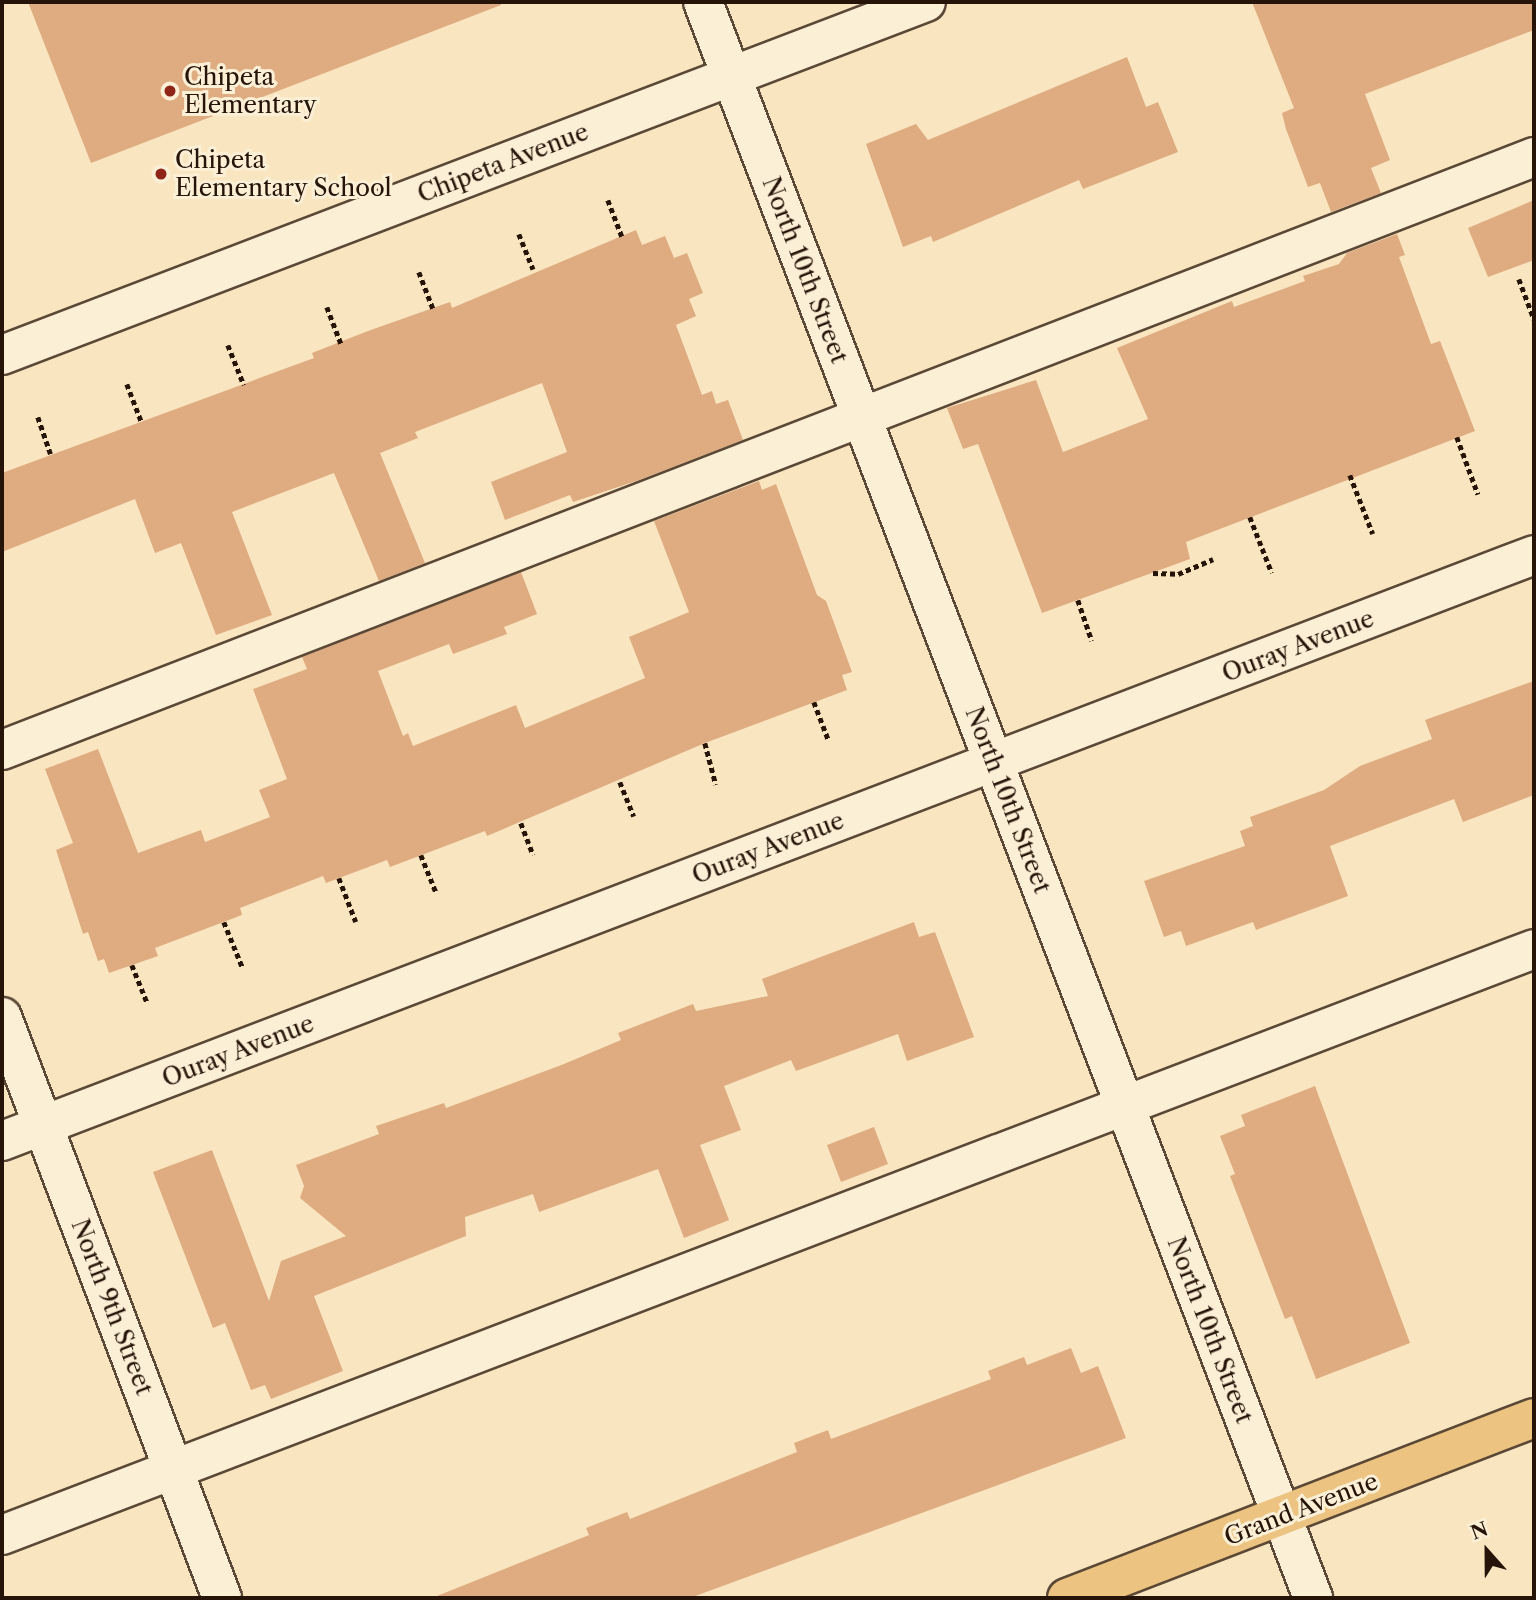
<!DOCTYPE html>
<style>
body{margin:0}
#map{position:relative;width:1536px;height:1600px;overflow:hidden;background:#f9e6c0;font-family:"Libre Caslon Text",serif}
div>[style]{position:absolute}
.building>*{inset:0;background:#dfab80}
.path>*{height:4.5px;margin-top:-2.25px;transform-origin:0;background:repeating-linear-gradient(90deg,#261408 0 5px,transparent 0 8.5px)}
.roads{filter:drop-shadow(2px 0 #5b4836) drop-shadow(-2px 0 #5b4836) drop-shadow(0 2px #5b4836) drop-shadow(0 -2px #5b4836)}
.minor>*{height:38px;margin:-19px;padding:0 19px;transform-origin:19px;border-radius:19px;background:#fbefd6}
.major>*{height:38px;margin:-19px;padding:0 19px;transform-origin:19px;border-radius:19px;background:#ecc380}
.dots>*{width:19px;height:19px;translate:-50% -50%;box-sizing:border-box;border:4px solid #fbefd6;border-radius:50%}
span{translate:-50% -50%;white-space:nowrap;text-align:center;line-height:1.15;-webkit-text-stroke:6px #fbefd6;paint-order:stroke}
.poi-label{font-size:24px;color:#261408}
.left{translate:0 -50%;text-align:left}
.street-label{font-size:24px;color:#261408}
.frame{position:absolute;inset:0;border:4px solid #261408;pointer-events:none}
.north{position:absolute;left:1452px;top:1516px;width:70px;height:70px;-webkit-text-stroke:5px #fbefd6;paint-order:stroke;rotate:339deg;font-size:19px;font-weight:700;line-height:28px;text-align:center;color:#261408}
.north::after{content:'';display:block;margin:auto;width:24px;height:32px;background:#261408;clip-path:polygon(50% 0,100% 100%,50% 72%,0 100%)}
</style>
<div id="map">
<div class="building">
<i style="clip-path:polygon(28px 2px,500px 2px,501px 5px,91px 163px)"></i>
<i style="clip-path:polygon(1252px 2px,1534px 2px,1534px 30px,1365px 94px,1390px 160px,1371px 168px,1381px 193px,1331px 212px,1320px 183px,1308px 187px,1286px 129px,1282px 113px,1294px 108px)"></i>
<i style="clip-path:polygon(1127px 57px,1146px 107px,1158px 102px,1178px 152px,1083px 189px,1079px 180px,933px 242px,931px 236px,903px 247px,866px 144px,916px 124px,928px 140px)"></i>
<i style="clip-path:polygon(1534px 200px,1534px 260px,1488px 277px,1468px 228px)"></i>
<i style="clip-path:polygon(636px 230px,642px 245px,665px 236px,674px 258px,687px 253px,703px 293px,689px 299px,696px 316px,676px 325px,702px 395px,712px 391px,716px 404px,728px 400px,743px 440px,639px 480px,573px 502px,570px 495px,505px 520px,491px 482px,567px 452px,542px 383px,415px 432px,418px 438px,380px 453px,425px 563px,379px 581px,334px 473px,232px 512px,272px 615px,216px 635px,181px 543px,155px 553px,135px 499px,2px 552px,2px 473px,314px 358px,312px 353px,368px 331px,450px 302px,452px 308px)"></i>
<i style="clip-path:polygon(1397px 234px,1405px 255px,1399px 257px,1431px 344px,1440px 341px,1475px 431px,1186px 542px,1190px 559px,1042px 613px,978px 444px,963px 449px,947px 408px,1036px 380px,1063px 452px,1148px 419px,1117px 348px,1232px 301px,1234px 307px,1305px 281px,1303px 276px,1339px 264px,1347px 253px)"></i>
<i style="clip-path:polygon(759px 481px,762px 490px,776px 484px,817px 595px,826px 601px,852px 672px,842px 675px,847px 690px,705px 743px,487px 836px,485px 831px,390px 867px,387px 860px,326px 883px,323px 876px,240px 908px,242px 915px,155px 948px,158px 956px,109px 973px,104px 959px,98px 961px,88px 932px,83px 934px,56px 850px,73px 843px,45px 769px,98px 749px,138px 853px,201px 830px,205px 842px,270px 817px,259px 790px,287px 779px,253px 689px,307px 669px,302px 657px,521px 572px,537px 614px,504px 627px,507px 634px,453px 654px,449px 644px,378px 671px,403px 736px,408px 733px,413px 746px,516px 705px,525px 728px,645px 678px,629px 637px,689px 612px,654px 521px)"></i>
<i style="clip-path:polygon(1534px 681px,1534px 795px,1463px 822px,1454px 799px,1330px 846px,1348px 896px,1256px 930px,1253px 922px,1186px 946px,1181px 931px,1164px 937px,1144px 881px,1245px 846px,1240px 831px,1253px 826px,1250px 817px,1324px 790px,1360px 766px,1432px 739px,1425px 720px)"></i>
<i style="clip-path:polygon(914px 922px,919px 937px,935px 932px,974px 1037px,907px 1061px,898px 1034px,796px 1071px,791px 1060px,724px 1086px,741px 1130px,700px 1145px,729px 1220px,684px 1238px,658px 1169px,539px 1212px,533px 1194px,465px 1217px,466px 1236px,314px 1296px,343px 1371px,271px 1399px,265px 1385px,251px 1390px,225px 1323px,213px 1328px,153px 1172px,212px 1150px,269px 1301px,281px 1261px,346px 1236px,300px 1198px,304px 1186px,296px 1165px,379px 1134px,376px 1126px,444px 1103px,446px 1108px,564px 1064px,621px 1040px,618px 1033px,693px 1004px,696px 1011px,768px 996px,762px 979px)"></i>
<i style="clip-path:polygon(1315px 1086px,1410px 1343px,1316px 1379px,1292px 1316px,1285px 1319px,1230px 1176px,1235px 1174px,1220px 1136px,1245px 1126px,1241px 1115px)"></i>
<i style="clip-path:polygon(874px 1127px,888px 1164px,841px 1182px,827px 1145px)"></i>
<i style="clip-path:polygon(1071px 1348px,1081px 1373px,1098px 1366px,1126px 1438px,690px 1598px,432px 1598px,589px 1535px,586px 1528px,627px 1512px,630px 1519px,797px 1452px,794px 1443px,828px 1430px,831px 1439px,991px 1379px,988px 1371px,1024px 1357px,1027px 1365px)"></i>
</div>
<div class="path">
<i style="left:608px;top:200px;width:39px;rotate:69deg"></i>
<i style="left:519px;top:234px;width:38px;rotate:68deg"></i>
<i style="left:419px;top:272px;width:39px;rotate:69deg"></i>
<i style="left:1519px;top:279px;width:43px;rotate:69.4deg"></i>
<i style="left:327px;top:307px;width:39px;rotate:69deg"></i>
<i style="left:228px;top:345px;width:43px;rotate:68.2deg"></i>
<i style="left:127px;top:384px;width:40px;rotate:69deg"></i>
<i style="left:38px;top:417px;width:39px;rotate:71deg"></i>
<i style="left:1457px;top:437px;width:61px;rotate:69.8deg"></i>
<i style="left:1350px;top:475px;width:63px;rotate:68.7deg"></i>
<i style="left:1250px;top:517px;width:60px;rotate:68.6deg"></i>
<i style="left:1153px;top:573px;width:25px;rotate:2deg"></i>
<i style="left:1178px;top:574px;width:38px;rotate:-23deg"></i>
<i style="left:1078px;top:600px;width:43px;rotate:71.1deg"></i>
<i style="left:814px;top:702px;width:42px;rotate:69deg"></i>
<i style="left:705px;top:743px;width:43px;rotate:75.3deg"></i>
<i style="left:620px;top:782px;width:37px;rotate:68deg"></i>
<i style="left:521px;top:823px;width:34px;rotate:69deg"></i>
<i style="left:421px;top:855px;width:40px;rotate:68deg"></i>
<i style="left:339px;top:878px;width:47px;rotate:68.9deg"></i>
<i style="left:224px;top:922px;width:48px;rotate:67.8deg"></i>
<i style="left:132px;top:965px;width:40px;rotate:68deg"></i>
</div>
<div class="roads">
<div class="minor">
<i style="left:703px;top:2px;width:1709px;rotate:69.08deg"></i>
<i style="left:2px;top:355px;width:989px;rotate:-20.91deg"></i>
<i style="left:2px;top:750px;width:1643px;rotate:-21.16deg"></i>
<i style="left:2px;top:1017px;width:621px;rotate:69.26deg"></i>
<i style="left:2px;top:1141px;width:1640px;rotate:-20.93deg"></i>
<i style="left:2px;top:1535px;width:1640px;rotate:-20.93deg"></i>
</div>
<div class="major">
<i style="left:1067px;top:1598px;width:500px;rotate:-21.08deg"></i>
</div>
</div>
<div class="dots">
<i style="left:170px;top:91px;background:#8f2418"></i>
<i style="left:161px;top:174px;background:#8f2418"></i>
</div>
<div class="poi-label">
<span class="left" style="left:184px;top:91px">Chipeta<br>Elementary</span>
<span class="left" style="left:175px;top:174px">Chipeta<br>Elementary School</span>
</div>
<div class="street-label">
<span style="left:503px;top:163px;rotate:-21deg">Chipeta Avenue</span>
<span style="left:805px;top:270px;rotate:69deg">North 10th Street</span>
<span style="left:1298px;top:646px;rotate:-21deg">Ouray Avenue</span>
<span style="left:1008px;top:800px;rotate:69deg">North 10th Street</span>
<span style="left:768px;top:848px;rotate:-21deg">Ouray Avenue</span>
<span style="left:238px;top:1051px;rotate:-21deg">Ouray Avenue</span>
<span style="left:112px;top:1307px;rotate:69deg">North 9th Street</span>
<span style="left:1210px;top:1330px;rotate:69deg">North 10th Street</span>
<span style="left:1301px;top:1509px;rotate:-21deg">Grand Avenue</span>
</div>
<div class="frame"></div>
<div class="north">N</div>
</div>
